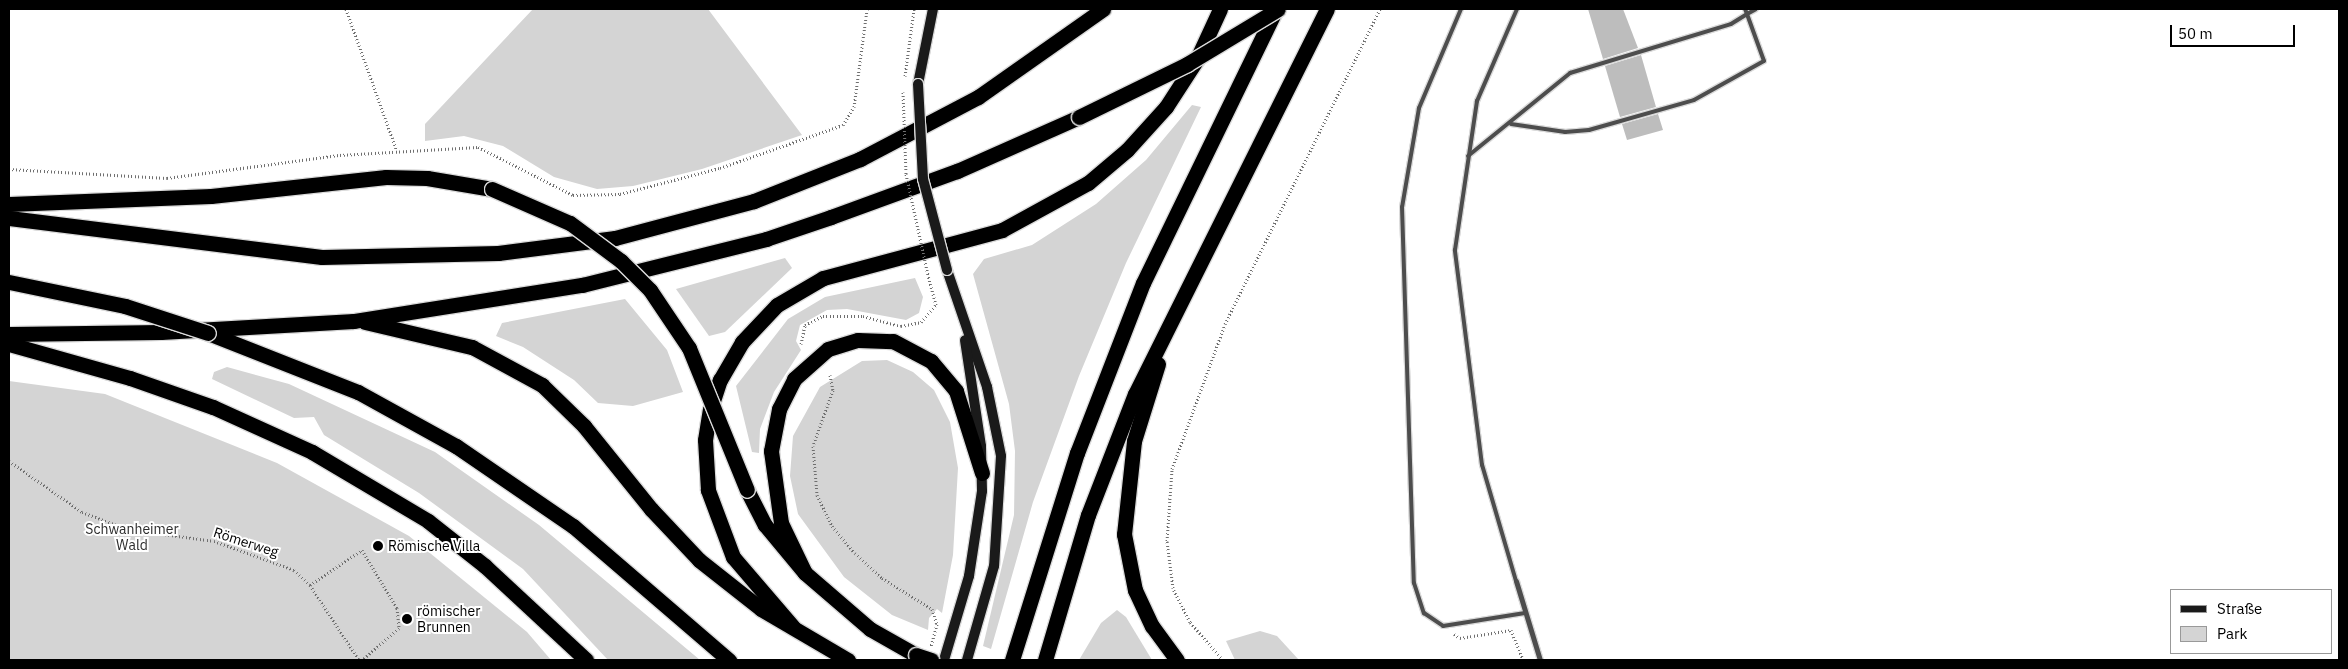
<!DOCTYPE html>
<meta charset="utf-8">
<style>
body{margin:0}
#map{position:relative;width:2348px;height:669px;overflow:hidden;background:#fff;font-family:"IBM Plex Sans",sans-serif}
div>[style]{position:absolute}
.green>*{inset:0;background:#d4d4d4}
.building>*{inset:0;background:#bdbdbd}
.path>*{height:3px;margin-top:-1.5px;transform-origin:0;background:repeating-linear-gradient(90deg,#6f6f6f 0 1px,transparent 0 3.5px)}
.roads{filter:drop-shadow(1px 0 #dbdbdb) drop-shadow(-1px 0 #dbdbdb) drop-shadow(0 1px #dbdbdb) drop-shadow(0 -1px #dbdbdb)}
.lane>*{height:4px;margin:-2px;padding:0 2px;transform-origin:2px;border-radius:2px;background:#4d4d4d}
.street>*{height:5px;margin:-2.5px;padding:0 2.5px;transform-origin:2.5px;border-radius:2.5px;background:#4d4d4d}
.secondary>*{height:10px;margin:-5px;padding:0 5px;transform-origin:5px;border-radius:5px;background:#1a1a1a}
.highway>*{height:15px;margin:-7.5px;padding:0 7.5px;transform-origin:7.5px;border-radius:7.5px;background:#000}
.path-bridge>*{height:3px;margin-top:-1.5px;transform-origin:0;background:repeating-linear-gradient(90deg,#6f6f6f 0 1px,transparent 0 3.5px)}
.bridges{filter:drop-shadow(1px 0 #dbdbdb) drop-shadow(-1px 0 #dbdbdb) drop-shadow(0 1px #dbdbdb) drop-shadow(0 -1px #dbdbdb)}
.secondary-bridge>*{height:10px;margin:-5px;padding:0 5px;transform-origin:5px;border-radius:5px;background:#1a1a1a}
.highway-bridge>*{height:15px;margin:-7.5px;padding:0 7.5px;transform-origin:7.5px;border-radius:7.5px;background:#000}
.dots>*{width:14px;height:14px;translate:-50% -50%;box-sizing:border-box;border:2px solid #fff;border-radius:50%}
span{translate:-50% -50%;white-space:nowrap;text-align:center;line-height:1.15;-webkit-text-stroke:4px #fff;paint-order:stroke}
.park-label{font-size:14px;color:#2b2b2b}
.street-label{font-size:14px;color:#000}
.poi-label{font-size:14px;color:#000}
.left{translate:0 -50%;text-align:left}
.frame{position:absolute;inset:0;border:10px solid #000;pointer-events:none}
.legend{position:absolute;left:2170px;top:589px;width:162px;height:65px;box-sizing:border-box;background:#fff;border:1px solid #999;margin:0;padding:6px 9px;list-style:none;font-size:15px;color:#000}
.legend li{display:flex;align-items:center;gap:10px;height:25px}
.legend b{width:25px;border:1px solid #999}
.scale{position:absolute;left:2170px;top:25px;width:125px;height:22px;box-sizing:border-box;border:2px solid #000;border-top:0;padding-left:6px;font-size:15px;line-height:18px;white-space:nowrap;color:#000;-webkit-text-stroke:4px #fff;paint-order:stroke}
</style>
<div id="map">
<div class="green">
<i style="clip-path:polygon(533px 9px,708px 9px,802px 135px,702px 169px,633px 186px,597px 189px,554px 177px,503px 146px,464px 136px,425px 141px,425px 124px)"></i>
<i style="clip-path:polygon(1192px 105px,1201px 107px,1126px 263px,1079px 376px,1033px 502px,991px 649px,983px 646px,1014px 515px,1015px 451px,1009px 404px,973px 274px,984px 259px,1032px 245px,1096px 204px,1146px 160px)"></i>
<i style="clip-path:polygon(785px 258px,792px 268px,725px 332px,709px 336px,676px 289px)"></i>
<i style="clip-path:polygon(915px 278px,923px 297px,919px 313px,906px 320px,847px 309px,827px 310px,800px 325px,796px 341px,801px 350px,774px 392px,760px 429px,759px 453px,752px 452px,736px 386px,788px 319px,825px 297px)"></i>
<i style="clip-path:polygon(625px 299px,667px 350px,683px 392px,633px 406px,598px 403px,574px 380px,523px 347px,496px 336px,502px 323px)"></i>
<i style="clip-path:polygon(887px 360px,913px 372px,934px 390px,950px 422px,958px 468px,953px 555px,942px 613px,937px 609px,929px 618px,928px 630px,892px 615px,844px 577px,798px 514px,790px 476px,793px 436px,820px 387px,862px 361px)"></i>
<i style="clip-path:polygon(227px 367px,289px 384px,435px 452px,539px 525px,700px 660px,608px 660px,523px 569px,419px 493px,324px 435px,314px 417px,294px 418px,212px 379px,214px 372px)"></i>
<i style="clip-path:polygon(9px 381px,105px 394px,277px 463px,409px 536px,527px 632px,551px 660px,9px 660px)"></i>
<i style="clip-path:polygon(1117px 610px,1126px 617px,1152px 660px,1079px 660px,1101px 623px)"></i>
<i style="clip-path:polygon(1260px 631px,1277px 636px,1299px 660px,1235px 660px,1226px 641px)"></i>
</div>
<div class="building">
<i style="clip-path:polygon(1588px 9px,1623px 9px,1638px 48px,1603px 59px)"></i>
<i style="clip-path:polygon(1641px 55px,1656px 107px,1620px 117px,1605px 66px)"></i>
<i style="clip-path:polygon(1658px 114px,1663px 130px,1627px 140px,1622px 124px)"></i>
</div>
<div class="path">
<i style="left:346px;top:9px;width:149px;rotate:70.3deg"></i>
<i style="left:905px;top:76px;width:68px;rotate:-82.3deg"></i>
<i style="left:9px;top:169px;width:158px;rotate:3.3deg"></i>
<i style="left:167px;top:178px;width:175px;rotate:-7.6deg"></i>
<i style="left:340px;top:155px;width:138px;rotate:-3.3deg"></i>
<i style="left:478px;top:147px;width:106px;rotate:26.8deg"></i>
<i style="left:573px;top:195px;width:47px;rotate:-1.2deg"></i>
<i style="left:620px;top:194px;width:103px;rotate:-14.6deg"></i>
<i style="left:720px;top:168px;width:130px;rotate:-19.3deg"></i>
<i style="left:843px;top:125px;width:21px;rotate:-59deg"></i>
<i style="left:854px;top:107px;width:99px;rotate:-82.4deg"></i>
<i style="left:801px;top:344px;width:19px;rotate:-78deg"></i>
<i style="left:805px;top:325px;width:20px;rotate:-27deg"></i>
<i style="left:823px;top:316px;width:40px"></i>
<i style="left:863px;top:316px;width:39px;rotate:15deg"></i>
<i style="left:901px;top:326px;width:20px;rotate:-11deg"></i>
<i style="left:921px;top:322px;width:23px;rotate:-49deg"></i>
<i style="left:936px;top:305px;width:31px;rotate:-105deg"></i>
<i style="left:830px;top:375px;width:15px;rotate:79deg"></i>
<i style="left:833px;top:390px;width:59px;rotate:109.7deg"></i>
<i style="left:813px;top:446px;width:49px;rotate:85.3deg"></i>
<i style="left:817px;top:495px;width:34px;rotate:64deg"></i>
<i style="left:832px;top:526px;width:35px;rotate:50deg"></i>
<i style="left:855px;top:553px;width:37px;rotate:43deg"></i>
<i style="left:882px;top:578px;width:59px;rotate:31.8deg"></i>
<i style="left:932px;top:609px;width:16px;rotate:72deg"></i>
<i style="left:937px;top:624px;width:23px;rotate:105deg"></i>
<i style="left:9px;top:461px;width:89px;rotate:34.9deg"></i>
<i style="left:82px;top:512px;width:48px;rotate:20.7deg"></i>
<i style="left:127px;top:529px;width:88px;rotate:7.9deg"></i>
<i style="left:214px;top:541px;width:85px;rotate:19.9deg"></i>
<i style="left:294px;top:570px;width:22px;rotate:43deg"></i>
<i style="left:310px;top:585px;width:90px;rotate:56.8deg"></i>
<i style="left:310px;top:585px;width:63px;rotate:-33.9deg"></i>
<i style="left:362px;top:550px;width:68px;rotate:58.9deg"></i>
<i style="left:397px;top:608px;width:20px;rotate:84deg"></i>
<i style="left:399px;top:628px;width:49px;rotate:139.1deg"></i>
<i style="left:1454px;top:634px;width:7px;rotate:34deg"></i>
<i style="left:1460px;top:638px;width:52px;rotate:-8.9deg"></i>
<i style="left:1511px;top:630px;width:32px;rotate:68deg"></i>
<i style="left:1223px;top:660px;width:50px;rotate:-131deg"></i>
<i style="left:1190px;top:622px;width:38px;rotate:-117deg"></i>
<i style="left:1173px;top:588px;width:47px;rotate:-97.3deg"></i>
<i style="left:1167px;top:541px;width:72px;rotate:-86deg"></i>
<i style="left:1172px;top:469px;width:154px;rotate:-69.9deg"></i>
<i style="left:1225px;top:324px;width:351px;rotate:-63.8deg"></i>
</div>
<div class="roads">
<div class="lane">
<i style="left:1461px;top:9px;width:108px;rotate:113deg"></i>
<i style="left:1419px;top:108px;width:100px;rotate:99.7deg"></i>
<i style="left:1402px;top:207px;width:376px;rotate:88.2deg"></i>
<i style="left:1414px;top:583px;width:32px;rotate:72deg"></i>
<i style="left:1424px;top:613px;width:23px;rotate:34deg"></i>
<i style="left:1443px;top:626px;width:83px;rotate:-9deg"></i>
<i style="left:1511px;top:124px;width:55px;rotate:8.4deg"></i>
<i style="left:1565px;top:132px;width:24px;rotate:-5deg"></i>
<i style="left:1589px;top:130px;width:109px;rotate:-15.9deg"></i>
<i style="left:1694px;top:100px;width:80px;rotate:-29.1deg"></i>
<i style="left:1764px;top:61px;width:50px;rotate:-109.9deg"></i>
<i style="left:1747px;top:14px;width:10px;rotate:-29deg"></i>
<i style="left:1468px;top:156px;width:132px;rotate:-39.1deg"></i>
<i style="left:1570px;top:73px;width:168px;rotate:-16.9deg"></i>
<i style="left:1731px;top:24px;width:19px;rotate:-32deg"></i>
<i style="left:1747px;top:14px;width:5px;rotate:-112deg"></i>
<i style="left:1516px;top:581px;width:121px;rotate:-106.3deg"></i>
<i style="left:1482px;top:465px;width:217px;rotate:-97.2deg"></i>
<i style="left:1455px;top:250px;width:151px;rotate:-81.6deg"></i>
<i style="left:1477px;top:101px;width:100px;rotate:-66.5deg"></i>
</div>
<div class="street">
<i style="left:1516px;top:581px;width:83px;rotate:73.1deg"></i>
</div>
<div class="secondary">
<i style="left:918px;top:84px;width:76px;rotate:-78.7deg"></i>
<i style="left:947px;top:270px;width:124px;rotate:71.1deg"></i>
<i style="left:987px;top:387px;width:70px;rotate:78.5deg"></i>
<i style="left:1001px;top:456px;width:110px;rotate:93.6deg"></i>
<i style="left:994px;top:566px;width:98px;rotate:106deg"></i>
<i style="left:944px;top:660px;width:88px;rotate:-73.4deg"></i>
<i style="left:969px;top:576px;width:86px;rotate:-81.3deg"></i>
<i style="left:982px;top:491px;width:45px;rotate:-91.3deg"></i>
<i style="left:981px;top:446px;width:107px;rotate:-98.6deg"></i>
</div>
<div class="highway">
<i style="left:9px;top:204px;width:202px;rotate:-2.3deg"></i>
<i style="left:211px;top:196px;width:176px;rotate:-6.2deg"></i>
<i style="left:386px;top:177px;width:41px;rotate:1.4deg"></i>
<i style="left:427px;top:178px;width:66px;rotate:9.6deg"></i>
<i style="left:9px;top:218px;width:315px;rotate:7.1deg"></i>
<i style="left:322px;top:257px;width:176px;rotate:-1.3deg"></i>
<i style="left:498px;top:253px;width:118px;rotate:-7.3deg"></i>
<i style="left:615px;top:238px;width:144px;rotate:-14.9deg"></i>
<i style="left:754px;top:201px;width:114px;rotate:-21.6deg"></i>
<i style="left:860px;top:159px;width:133px;rotate:-27.7deg"></i>
<i style="left:978px;top:97px;width:153px;rotate:-35.1deg"></i>
<i style="left:365px;top:322px;width:110px;rotate:13.2deg"></i>
<i style="left:472px;top:347px;width:80px;rotate:28.5deg"></i>
<i style="left:542px;top:385px;width:59px;rotate:44.3deg"></i>
<i style="left:584px;top:426px;width:107px;rotate:51.1deg"></i>
<i style="left:651px;top:509px;width:70px;rotate:46.7deg"></i>
<i style="left:699px;top:560px;width:79px;rotate:38.3deg"></i>
<i style="left:761px;top:609px;width:101px;rotate:30.4deg"></i>
<i style="left:208px;top:333px;width:161px;rotate:21.5deg"></i>
<i style="left:358px;top:392px;width:112px;rotate:28.9deg"></i>
<i style="left:456px;top:446px;width:142px;rotate:34.4deg"></i>
<i style="left:573px;top:526px;width:206px;rotate:40.7deg"></i>
<i style="left:9px;top:334px;width:152px;rotate:-0.8deg"></i>
<i style="left:161px;top:332px;width:193px;rotate:-3.3deg"></i>
<i style="left:354px;top:321px;width:231px;rotate:-9deg"></i>
<i style="left:582px;top:285px;width:190px;rotate:-14deg"></i>
<i style="left:766px;top:239px;width:69px;rotate:-18.7deg"></i>
<i style="left:831px;top:217px;width:134px;rotate:-20.1deg"></i>
<i style="left:957px;top:171px;width:133px;rotate:-23.9deg"></i>
<i style="left:9px;top:344px;width:126px;rotate:15.7deg"></i>
<i style="left:130px;top:378px;width:88px;rotate:19.3deg"></i>
<i style="left:213px;top:407px;width:109px;rotate:24.4deg"></i>
<i style="left:312px;top:452px;width:135px;rotate:30.7deg"></i>
<i style="left:428px;top:521px;width:73px;rotate:38.3deg"></i>
<i style="left:485px;top:566px;width:138px;rotate:42.9deg"></i>
<i style="left:1158px;top:364px;width:81px;rotate:107.3deg"></i>
<i style="left:1134px;top:441px;width:94px;rotate:96.1deg"></i>
<i style="left:1124px;top:534px;width:57px;rotate:78.9deg"></i>
<i style="left:1135px;top:590px;width:40px;rotate:65deg"></i>
<i style="left:1152px;top:626px;width:42px;rotate:53.7deg"></i>
<i style="left:747px;top:490px;width:39px;rotate:63deg"></i>
<i style="left:765px;top:525px;width:62px;rotate:50.2deg"></i>
<i style="left:805px;top:573px;width:86px;rotate:40.7deg"></i>
<i style="left:870px;top:629px;width:53px;rotate:29.5deg"></i>
<i style="left:805px;top:573px;width:55px;rotate:-115.6deg"></i>
<i style="left:781px;top:523px;width:73px;rotate:-97.9deg"></i>
<i style="left:771px;top:451px;width:43px;rotate:-79.2deg"></i>
<i style="left:779px;top:409px;width:34px;rotate:-63deg"></i>
<i style="left:794px;top:379px;width:45px;rotate:-41.4deg"></i>
<i style="left:828px;top:349px;width:31px;rotate:-17deg"></i>
<i style="left:858px;top:340px;width:35px;rotate:2deg"></i>
<i style="left:893px;top:341px;width:43px;rotate:27.8deg"></i>
<i style="left:931px;top:361px;width:39px;rotate:50deg"></i>
<i style="left:956px;top:391px;width:86px;rotate:72.4deg"></i>
<i style="left:793px;top:627px;width:92px;rotate:-130.6deg"></i>
<i style="left:733px;top:557px;width:72px;rotate:-110.5deg"></i>
<i style="left:708px;top:490px;width:50px;rotate:-93.4deg"></i>
<i style="left:705px;top:440px;width:30px;rotate:-81deg"></i>
<i style="left:710px;top:410px;width:32px;rotate:-72deg"></i>
<i style="left:720px;top:380px;width:44px;rotate:-59.9deg"></i>
<i style="left:742px;top:342px;width:51px;rotate:-46.6deg"></i>
<i style="left:777px;top:305px;width:53px;rotate:-30.4deg"></i>
<i style="left:823px;top:278px;width:185px;rotate:-15deg"></i>
<i style="left:1002px;top:230px;width:98px;rotate:-28.7deg"></i>
<i style="left:1088px;top:183px;width:51px;rotate:-40.2deg"></i>
<i style="left:1127px;top:150px;width:58px;rotate:-47.8deg"></i>
<i style="left:1166px;top:107px;width:57px;rotate:-57.1deg"></i>
<i style="left:1197px;top:59px;width:55px;rotate:-65.3deg"></i>
<i style="left:1012px;top:660px;width:217px;rotate:-72.6deg"></i>
<i style="left:1077px;top:453px;width:182px;rotate:-68.8deg"></i>
<i style="left:1143px;top:283px;width:305px;rotate:-64.1deg"></i>
<i style="left:1045px;top:660px;width:151px;rotate:-73.5deg"></i>
<i style="left:1088px;top:515px;width:130px;rotate:-68.8deg"></i>
<i style="left:1135px;top:394px;width:430px;rotate:-63.5deg"></i>
</div>
</div>
<div class="path-bridge">
<i style="left:903px;top:92px;width:82px;rotate:87.9deg"></i>
<i style="left:906px;top:174px;width:103px;rotate:77.7deg"></i>
</div>
<div class="bridges">
<div class="secondary-bridge">
<i style="left:918px;top:84px;width:95px;rotate:87deg"></i>
<i style="left:923px;top:179px;width:94px;rotate:75.2deg"></i>
</div>
<div class="highway-bridge">
<i style="left:1079px;top:117px;width:120px;rotate:-26.1deg"></i>
<i style="left:1187px;top:64px;width:106px;rotate:-31.1deg"></i>
<i style="left:492px;top:189px;width:85px;rotate:23.6deg"></i>
<i style="left:570px;top:223px;width:64px;rotate:36.7deg"></i>
<i style="left:621px;top:261px;width:41px;rotate:45deg"></i>
<i style="left:650px;top:290px;width:70px;rotate:56.1deg"></i>
<i style="left:689px;top:348px;width:153px;rotate:67.8deg"></i>
<i style="left:9px;top:282px;width:118px;rotate:11.7deg"></i>
<i style="left:125px;top:306px;width:87px;rotate:18deg"></i>
<i style="left:916px;top:655px;width:16px;rotate:18deg"></i>
</div>
</div>
<div class="dots">
<i style="left:378px;top:546px;background:#000"></i>
<i style="left:407px;top:619px;background:#000"></i>
</div>
<div class="park-label">
<span style="left:132px;top:537px">Schwanheimer<br>Wald</span>
</div>
<div class="street-label">
<span style="left:246px;top:542px;rotate:18deg">Römerweg</span>
</div>
<div class="poi-label">
<span class="left" style="left:388px;top:546px">Römische Villa</span>
<span class="left" style="left:417px;top:619px">römischer<br>Brunnen</span>
</div>
<div class="frame"></div>
<ul class="legend">
<li><b style="height:6px;background:#1a1a1a"></b>Straße</li>
<li><b style="height:14px;background:#d4d4d4"></b>Park</li>
</ul>
<div class="scale">50 m</div>
</div>
